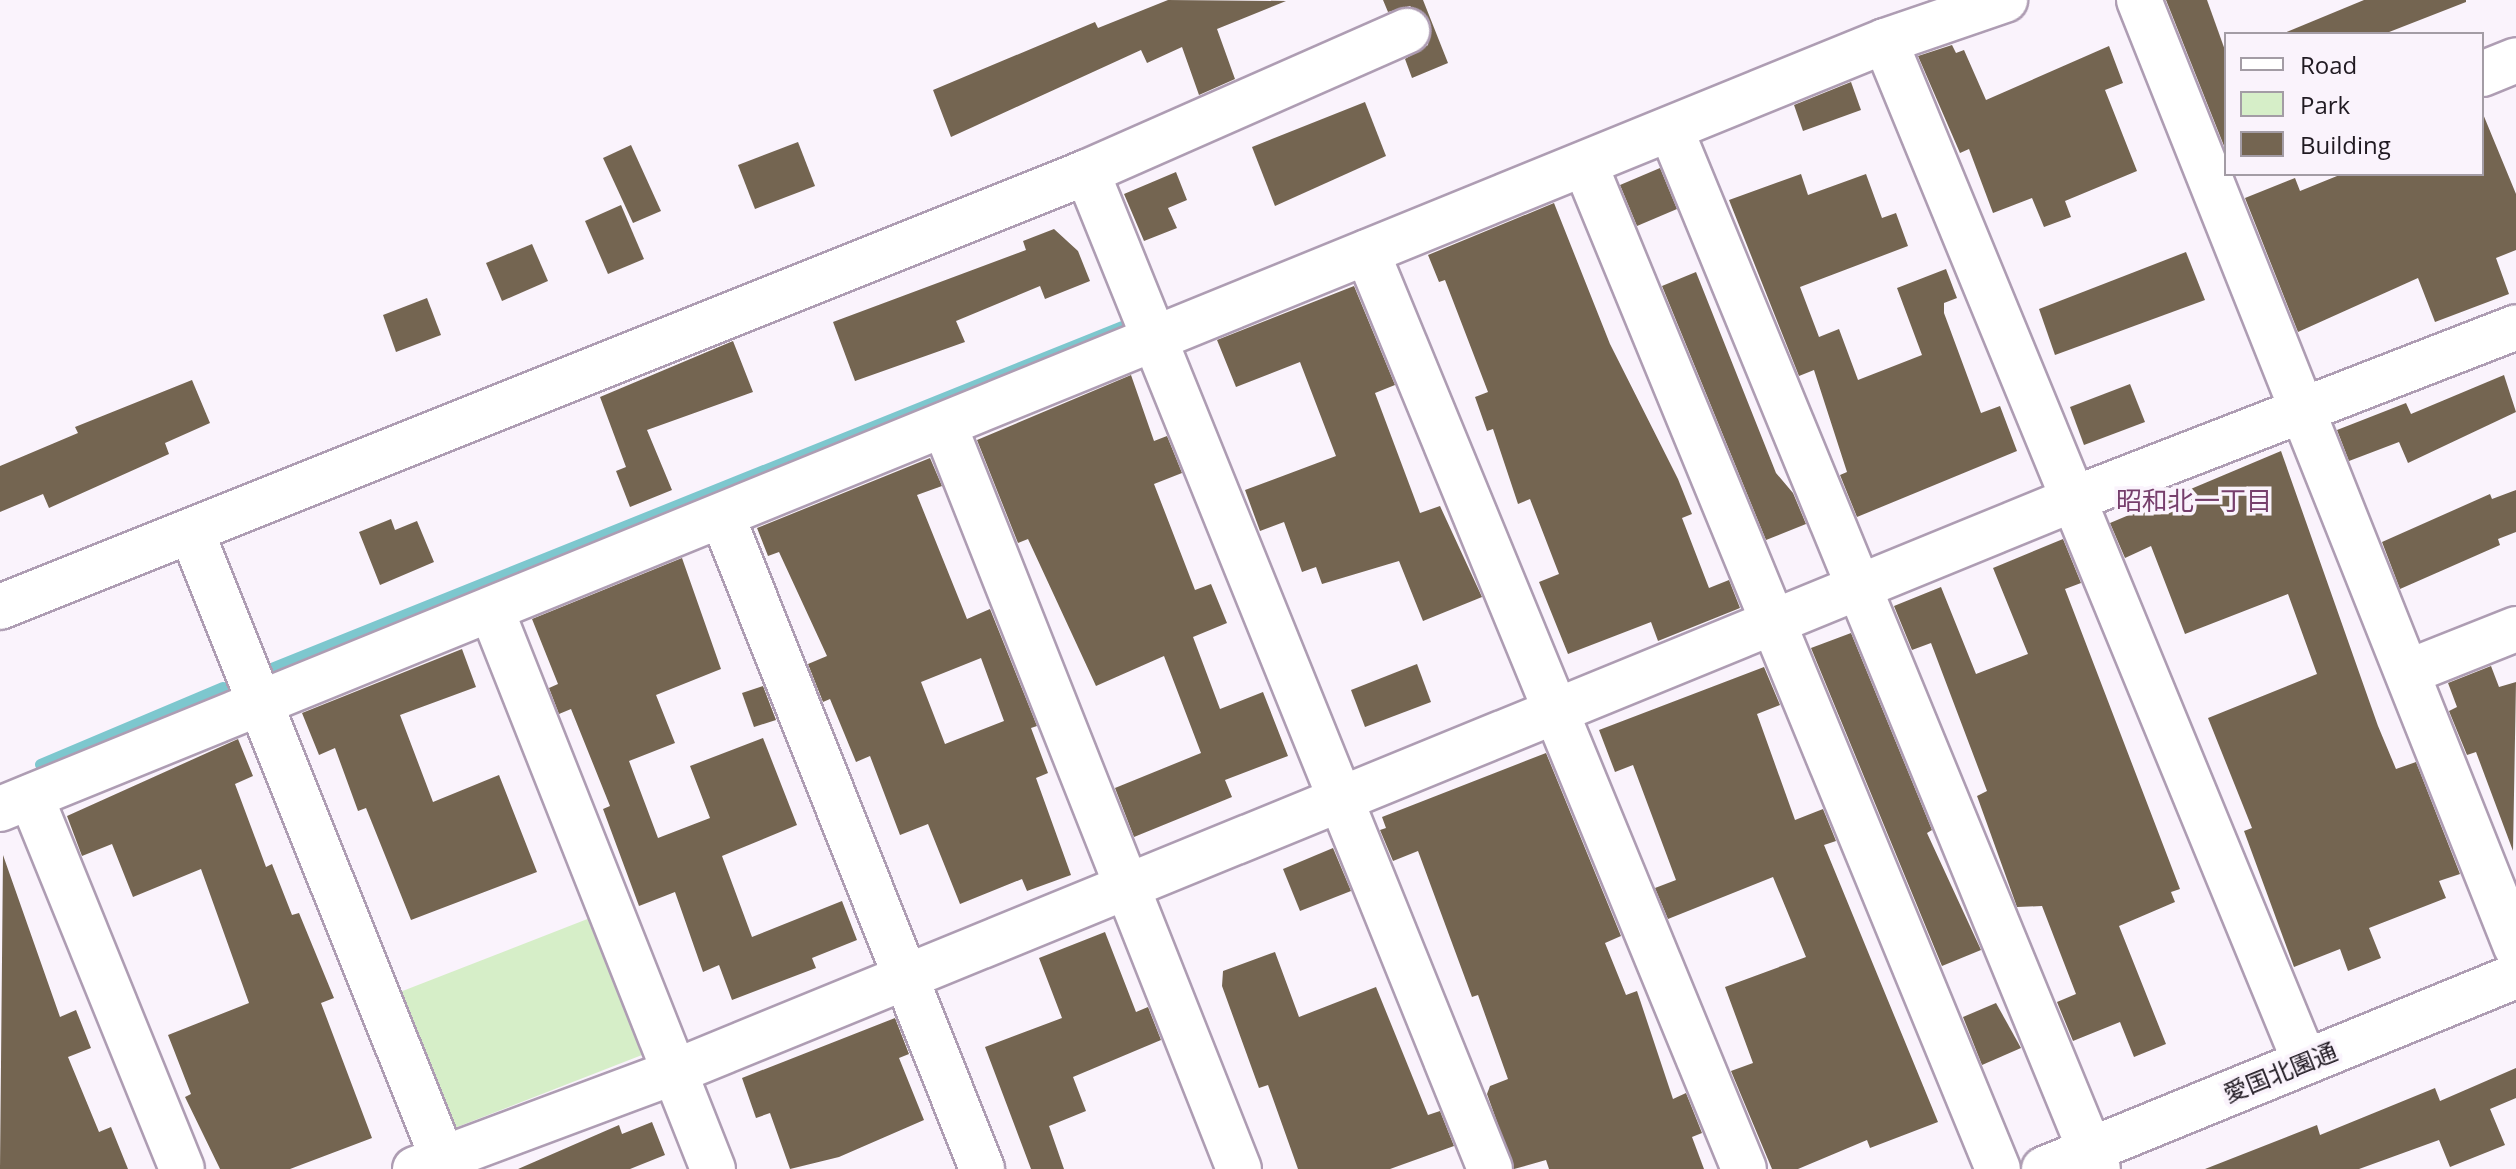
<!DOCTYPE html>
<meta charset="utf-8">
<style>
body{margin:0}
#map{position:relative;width:2516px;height:1169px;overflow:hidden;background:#faf3fc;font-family:"Open Sans","Noto Sans JP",sans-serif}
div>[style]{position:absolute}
.green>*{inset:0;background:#d6eec8}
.stream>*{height:11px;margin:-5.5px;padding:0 5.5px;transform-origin:5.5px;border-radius:5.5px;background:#7dc7ce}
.building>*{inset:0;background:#746551}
.roads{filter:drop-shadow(2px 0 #ae9db3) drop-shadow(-2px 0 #ae9db3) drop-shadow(0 2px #ae9db3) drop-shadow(0 -2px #ae9db3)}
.minor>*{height:44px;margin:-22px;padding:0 22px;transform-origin:22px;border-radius:22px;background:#fff}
span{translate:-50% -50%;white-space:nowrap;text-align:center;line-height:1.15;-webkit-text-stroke:7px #faf3fc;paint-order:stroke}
.street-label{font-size:24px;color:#201a22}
.neighbourhood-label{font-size:26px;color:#763e6c}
.legend{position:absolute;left:2224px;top:32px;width:260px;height:144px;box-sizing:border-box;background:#faf3fc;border:2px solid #a39ca5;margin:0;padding:10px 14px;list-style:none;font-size:24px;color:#201a22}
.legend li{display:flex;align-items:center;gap:16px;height:40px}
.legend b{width:40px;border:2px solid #a39ca5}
</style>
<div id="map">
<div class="green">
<i style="clip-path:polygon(590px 918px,642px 1055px,452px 1129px,400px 992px)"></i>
</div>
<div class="stream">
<i style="left:271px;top:668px;width:925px;rotate:-21.9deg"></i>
<i style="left:40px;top:764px;width:198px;rotate:-22.9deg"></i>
</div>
<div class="building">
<i style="clip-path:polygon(1168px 0,1286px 1px,1217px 29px,1235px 79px,1199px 95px,1182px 47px,1147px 63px,1141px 50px,951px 137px,933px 90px,1095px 22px,1098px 28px)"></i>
<i style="clip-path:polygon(1383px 0,1423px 0,1448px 63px,1412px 78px,1405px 59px,1428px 45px,1430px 22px,1410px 6px,1388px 12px)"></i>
<i style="clip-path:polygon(2166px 0,2207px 0,2226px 53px,2226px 151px)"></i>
<i style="clip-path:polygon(2364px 0,2466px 0,2466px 2px,2384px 34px,2282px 34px)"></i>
<i style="clip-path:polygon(1952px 45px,1956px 53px,1964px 50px,1986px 100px,2109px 46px,2123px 83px,2105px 90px,2137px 171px,2065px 201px,2071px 217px,2044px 227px,2032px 198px,1993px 213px,1969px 149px,1960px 153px,1918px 56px)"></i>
<i style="clip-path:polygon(1851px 82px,1861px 110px,1803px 131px,1794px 105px)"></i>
<i style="clip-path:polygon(1365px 102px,1386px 156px,1275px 206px,1252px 147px)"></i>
<i style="clip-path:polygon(2483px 114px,2516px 194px,2516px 250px,2496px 258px,2509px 294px,2435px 322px,2418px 278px,2298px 332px,2245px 198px,2295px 178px,2300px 191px,2342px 174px,2482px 174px)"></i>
<i style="clip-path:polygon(798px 142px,815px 186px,755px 209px,738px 165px)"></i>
<i style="clip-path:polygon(631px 145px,661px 211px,633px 223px,603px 158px)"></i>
<i style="clip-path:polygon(1660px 168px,1677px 209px,1637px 226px,1620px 185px)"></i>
<i style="clip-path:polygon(1176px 172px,1187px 200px,1168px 208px,1177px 228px,1144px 241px,1124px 194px)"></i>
<i style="clip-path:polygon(1801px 174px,1808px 195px,1866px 174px,1882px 218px,1896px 213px,1908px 246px,1800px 287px,1819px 337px,1839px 329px,1858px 380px,1922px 355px,1897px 288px,1946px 269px,1957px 298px,1944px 303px,1944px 313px,1981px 413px,2000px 406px,2017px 451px,1857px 517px,1840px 475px,1847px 472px,1814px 370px,1799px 376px,1729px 200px)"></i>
<i style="clip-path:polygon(1554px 203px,1610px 344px,1678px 479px,1692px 514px,1682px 518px,1709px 588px,1729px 580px,1740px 608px,1658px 641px,1651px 622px,1568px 654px,1539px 582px,1559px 574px,1530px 499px,1518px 504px,1493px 429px,1487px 431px,1475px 397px,1488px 392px,1445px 280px,1439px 282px,1428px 255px)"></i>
<i style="clip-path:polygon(621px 205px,644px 259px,608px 274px,585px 221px)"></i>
<i style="clip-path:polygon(1054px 229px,1078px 251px,1090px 281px,1045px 299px,1040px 286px,956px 321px,965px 342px,855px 381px,833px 322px,1026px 250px,1023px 241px)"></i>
<i style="clip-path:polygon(532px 244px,548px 281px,502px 301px,486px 263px)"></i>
<i style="clip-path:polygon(2186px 252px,2205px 300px,2055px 355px,2039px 309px)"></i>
<i style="clip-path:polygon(1696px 272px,1776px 473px,1793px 493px,1806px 524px,1766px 540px,1662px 286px)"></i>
<i style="clip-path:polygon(1354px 286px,1395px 385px,1375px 393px,1420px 513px,1440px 506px,1482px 597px,1423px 621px,1399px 561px,1322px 584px,1316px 567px,1302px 572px,1284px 522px,1260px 531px,1245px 490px,1336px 456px,1300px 362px,1236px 387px,1217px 340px)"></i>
<i style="clip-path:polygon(427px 298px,441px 335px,396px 352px,383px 315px)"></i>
<i style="clip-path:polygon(733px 341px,753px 392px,647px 430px,672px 490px,630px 507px,616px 471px,626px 467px,600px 397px)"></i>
<i style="clip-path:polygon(1131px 375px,1154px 441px,1167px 436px,1182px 473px,1154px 484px,1195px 590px,1211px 584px,1227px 623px,1193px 637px,1220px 709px,1263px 692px,1288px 756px,1225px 780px,1232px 797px,1134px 837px,1115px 788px,1201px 753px,1164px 656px,1096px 686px,1028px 539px,1018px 543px,977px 440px)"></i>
<i style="clip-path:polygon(2504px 375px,2516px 412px,2408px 463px,2399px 442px,2349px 461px,2337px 430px,2406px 403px,2411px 414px)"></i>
<i style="clip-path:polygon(192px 380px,210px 423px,165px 443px,169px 454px,49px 508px,43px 494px,0 512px,0 466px,78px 433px,75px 427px)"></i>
<i style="clip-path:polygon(2130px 384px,2145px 422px,2084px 445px,2070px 407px)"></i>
<i style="clip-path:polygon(2281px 451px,2378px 726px,2396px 769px,2416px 762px,2460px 874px,2439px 881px,2446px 898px,2369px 928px,2381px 958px,2348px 971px,2340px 949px,2294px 967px,2244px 831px,2252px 828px,2208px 718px,2317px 674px,2288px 594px,2185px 634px,2151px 546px,2125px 558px,2110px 523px)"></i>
<i style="clip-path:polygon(evenodd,930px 458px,942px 486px,917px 495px,967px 619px,990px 609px,1037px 726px,1031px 728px,1048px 773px,1036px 778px,1071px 875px,1027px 891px,1022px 879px,960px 904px,928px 824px,900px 835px,870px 756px,856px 762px,830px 699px,823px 702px,808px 664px,827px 656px,779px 552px,768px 556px,757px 528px,930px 458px,981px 658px,1004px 721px,945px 744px,921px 682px,981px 658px)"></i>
<i style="clip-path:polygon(2516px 490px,2516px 532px,2498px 539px,2500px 545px,2400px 589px,2382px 542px,2490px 494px,2492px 499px)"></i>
<i style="clip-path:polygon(391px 519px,395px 530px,417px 521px,434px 562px,380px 585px,359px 532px)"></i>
<i style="clip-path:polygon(2063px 539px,2081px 583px,2065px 589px,2180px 889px,2171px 892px,2175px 902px,2119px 926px,2166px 1044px,2134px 1057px,2120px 1022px,2073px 1041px,2057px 1002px,2076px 994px,2042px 906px,2017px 907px,1977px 796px,1987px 791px,1931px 643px,1912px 650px,1894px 606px,1941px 587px,1976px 674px,2028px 654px,1993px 568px)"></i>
<i style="clip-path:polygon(682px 558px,721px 669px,656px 695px,675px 743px,629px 761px,658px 838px,710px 818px,690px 766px,763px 738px,797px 825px,722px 856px,752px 937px,842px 901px,857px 940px,812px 958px,816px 968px,732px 1000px,719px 965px,703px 972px,675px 892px,639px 906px,603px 809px,610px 806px,571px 709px,559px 714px,549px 688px,558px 684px,532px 619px)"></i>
<i style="clip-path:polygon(1851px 633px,1932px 830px,1927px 833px,1981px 950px,1942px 966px,1811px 648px)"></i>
<i style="clip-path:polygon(462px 649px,476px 687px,400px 715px,433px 802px,499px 775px,537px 872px,411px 920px,366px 808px,358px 811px,335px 748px,319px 755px,302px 713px)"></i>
<i style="clip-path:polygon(1417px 664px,1431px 702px,1365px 727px,1351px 690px)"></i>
<i style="clip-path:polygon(2491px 666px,2499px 687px,2516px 682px,2513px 851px,2476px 752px,2467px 755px,2449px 711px,2457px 707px,2448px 683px)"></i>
<i style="clip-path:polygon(1764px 667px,1780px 705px,1757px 714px,1795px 820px,1823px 809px,1836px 841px,1824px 845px,1938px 1122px,1870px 1148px,1867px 1140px,1798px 1169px,1772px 1169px,1731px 1071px,1753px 1063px,1725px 987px,1806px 957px,1773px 877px,1668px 919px,1655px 888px,1676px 880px,1633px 765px,1615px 772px,1599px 730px)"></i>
<i style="clip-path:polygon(763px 686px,776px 720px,754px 727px,742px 693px)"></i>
<i style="clip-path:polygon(238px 739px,253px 776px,235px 784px,266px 867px,272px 864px,292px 915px,299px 913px,334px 998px,321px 1003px,372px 1138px,290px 1169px,220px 1169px,185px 1097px,191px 1094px,168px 1035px,249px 1003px,201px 869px,133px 897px,112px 844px,82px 856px,67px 816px)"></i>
<i style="clip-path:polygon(1546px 753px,1621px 936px,1605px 943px,1626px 995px,1637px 991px,1673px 1099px,1686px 1093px,1702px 1133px,1692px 1137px,1704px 1169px,1549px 1169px,1546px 1160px,1514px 1169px,1487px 1094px,1490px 1086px,1508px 1079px,1478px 995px,1472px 997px,1418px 851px,1393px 861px,1380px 830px,1386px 828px,1382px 817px)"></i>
<i style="clip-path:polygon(1333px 848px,1351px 891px,1300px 911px,1283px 869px)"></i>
<i style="clip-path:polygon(3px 855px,60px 1017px,76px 1010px,91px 1048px,68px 1057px,99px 1132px,111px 1127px,128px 1169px,0 1169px)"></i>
<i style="clip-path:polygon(1105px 932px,1136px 1012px,1148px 1007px,1161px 1040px,1073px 1077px,1086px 1111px,1049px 1126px,1064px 1169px,1031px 1169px,985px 1047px,1062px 1018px,1039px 958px)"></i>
<i style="clip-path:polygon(1275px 952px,1299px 1017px,1376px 987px,1428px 1115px,1440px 1111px,1454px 1146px,1390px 1169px,1298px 1169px,1268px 1085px,1259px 1088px,1222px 986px,1223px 971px)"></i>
<i style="clip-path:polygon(1996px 1003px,2021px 1048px,1982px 1065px,1963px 1017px)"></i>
<i style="clip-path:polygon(895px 1018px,909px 1054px,899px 1058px,924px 1120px,839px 1157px,790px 1169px,770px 1113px,756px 1118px,742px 1078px)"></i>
<i style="clip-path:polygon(2516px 1068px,2516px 1098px,2490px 1109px,2505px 1145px,2450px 1167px,2439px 1140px,2359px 1169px,2205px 1169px,2317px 1125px,2320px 1135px,2435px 1088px,2440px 1101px)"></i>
<i style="clip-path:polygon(652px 1122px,665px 1155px,630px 1169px,518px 1169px,619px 1125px,622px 1134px)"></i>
</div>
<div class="roads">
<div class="minor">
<i style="left:2139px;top:0;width:1019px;rotate:68.29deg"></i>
<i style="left:1885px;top:41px;width:1104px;rotate:67.64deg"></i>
<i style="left:2482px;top:74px;width:37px;rotate:-22deg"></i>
<i style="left:1671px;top:130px;width:1123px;rotate:67.66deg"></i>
<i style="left:1586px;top:167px;width:1083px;rotate:67.65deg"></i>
<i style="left:1087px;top:172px;width:1075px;rotate:67.99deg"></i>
<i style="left:1367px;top:252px;width:991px;rotate:67.65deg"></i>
<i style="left:945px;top:427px;width:798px;rotate:68.39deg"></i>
<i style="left:723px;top:518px;width:701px;rotate:68.3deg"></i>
<i style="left:191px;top:531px;width:687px;rotate:68.14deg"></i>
<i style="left:0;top:607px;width:1171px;rotate:-21.81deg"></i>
<i style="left:1087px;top:172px;width:350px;rotate:-23.8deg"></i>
<i style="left:493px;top:614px;width:597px;rotate:68.38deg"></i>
<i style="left:2408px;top:672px;width:116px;rotate:-21.7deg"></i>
<i style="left:31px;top:797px;width:401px;rotate:67.9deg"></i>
<i style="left:0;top:809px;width:2035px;rotate:-22.17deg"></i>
<i style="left:1885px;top:41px;width:127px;rotate:-18.9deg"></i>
<i style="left:415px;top:1169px;width:277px;rotate:-20.5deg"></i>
<i style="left:674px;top:1072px;width:1515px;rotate:-22.26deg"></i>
<i style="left:2076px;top:498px;width:472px;rotate:-21.2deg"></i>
<i style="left:2044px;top:1169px;width:510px;rotate:-22.24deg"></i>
</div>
</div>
<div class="street-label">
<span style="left:2280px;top:1072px;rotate:-22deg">愛国北園通</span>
</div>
<div class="neighbourhood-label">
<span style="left:2194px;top:501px">昭和北一丁目</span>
</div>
<ul class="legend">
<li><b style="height:10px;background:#fff"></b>Road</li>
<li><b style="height:22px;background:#d6eec8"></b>Park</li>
<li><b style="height:22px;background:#746551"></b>Building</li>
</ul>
</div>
